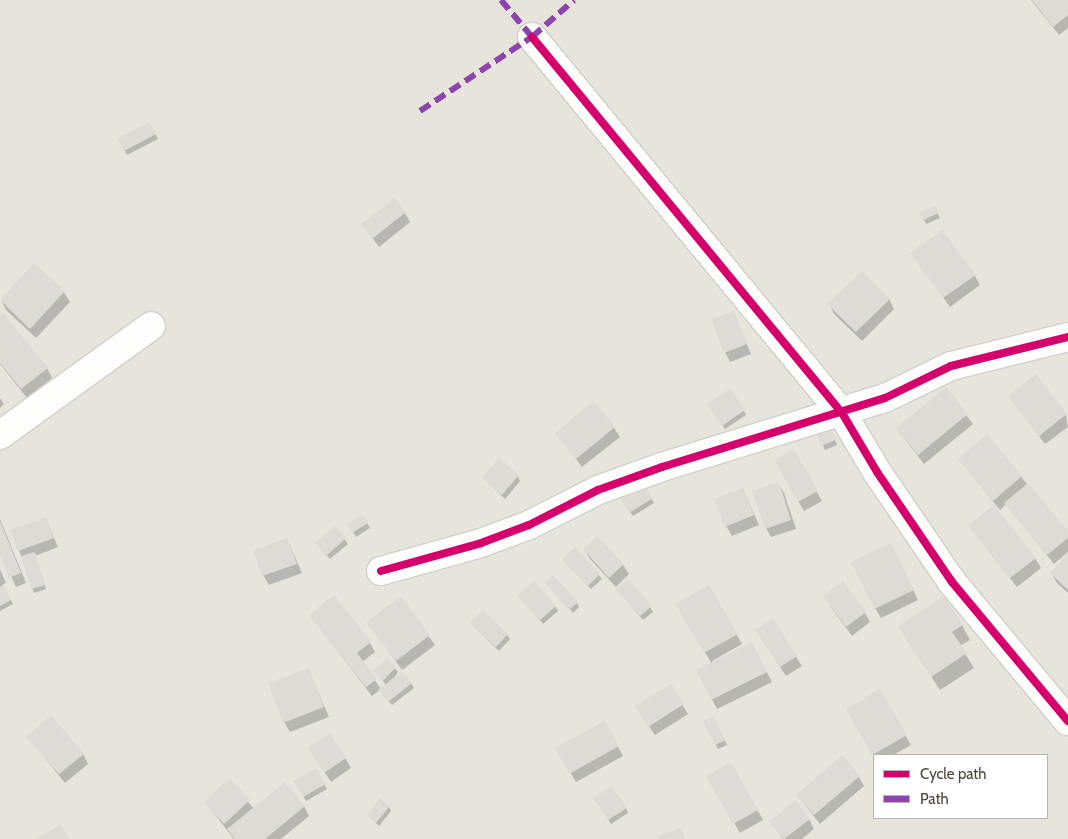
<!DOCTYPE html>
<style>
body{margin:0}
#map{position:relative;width:1068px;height:839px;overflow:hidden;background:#f4f2ee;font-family:Cabin,sans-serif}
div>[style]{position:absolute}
.residential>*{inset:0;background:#e7e4dc}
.shadow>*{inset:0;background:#0003}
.building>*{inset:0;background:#dedbd6}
.roads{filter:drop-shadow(1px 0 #d2d0cb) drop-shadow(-1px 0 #d2d0cb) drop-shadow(0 1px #d2d0cb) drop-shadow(0 -1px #d2d0cb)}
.minor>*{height:28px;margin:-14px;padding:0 14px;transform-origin:14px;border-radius:14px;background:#fdfdfc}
.quiet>*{height:6px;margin-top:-3px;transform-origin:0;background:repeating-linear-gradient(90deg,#8e44ad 0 12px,transparent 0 18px)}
.cycleway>*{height:8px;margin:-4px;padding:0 4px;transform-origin:4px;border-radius:4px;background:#d6006c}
span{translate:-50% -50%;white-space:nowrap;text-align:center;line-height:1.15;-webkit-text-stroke:4px #fff;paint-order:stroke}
.legend{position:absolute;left:873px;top:754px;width:175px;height:65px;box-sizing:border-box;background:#fff;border:1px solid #b7b4b0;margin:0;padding:6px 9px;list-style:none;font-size:15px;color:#4b4439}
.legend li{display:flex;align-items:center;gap:10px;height:25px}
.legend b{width:25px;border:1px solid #b7b4b0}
</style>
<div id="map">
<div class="residential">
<i style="clip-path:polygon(evenodd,0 0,1068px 0,1068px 839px,0 839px,0 0,874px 755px,1047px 755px,1047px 818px,874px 818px,874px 755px)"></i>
</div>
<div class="shadow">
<i style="clip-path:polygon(1031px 0,1068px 0,1068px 28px,1059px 35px)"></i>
<i style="clip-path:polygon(150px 124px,158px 139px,127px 155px,119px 140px)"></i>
<i style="clip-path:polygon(937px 212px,940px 218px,926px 224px,924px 219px)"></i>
<i style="clip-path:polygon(405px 213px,410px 222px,379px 247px,363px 225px)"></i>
<i style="clip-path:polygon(912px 253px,975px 276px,980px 285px,950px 307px)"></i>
<i style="clip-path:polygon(35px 265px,64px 292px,70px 302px,36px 338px,6px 310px,1px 300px)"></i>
<i style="clip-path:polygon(889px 299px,894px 309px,862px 341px,834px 314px,829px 304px)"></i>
<i style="clip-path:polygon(733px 312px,751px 354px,730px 362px,725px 352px)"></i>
<i style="clip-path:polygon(0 317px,47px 368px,52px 378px,27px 398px,0 364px)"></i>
<i style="clip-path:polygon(946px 389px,973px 424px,924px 464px,897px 429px)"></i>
<i style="clip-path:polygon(1009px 396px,1066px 415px,1068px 427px,1045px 444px)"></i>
<i style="clip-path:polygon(0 398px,4px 404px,0 408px)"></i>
<i style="clip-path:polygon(711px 409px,744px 411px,746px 415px,725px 429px)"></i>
<i style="clip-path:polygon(614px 428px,620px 437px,582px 467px,557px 433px)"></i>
<i style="clip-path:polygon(816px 429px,831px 429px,837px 445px,825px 450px)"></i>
<i style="clip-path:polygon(987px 436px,1068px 533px,1068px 552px,1054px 564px,1006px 504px,1000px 510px,959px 459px)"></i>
<i style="clip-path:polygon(793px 451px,822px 501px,804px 511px,775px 461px)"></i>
<i style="clip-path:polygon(518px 476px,520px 481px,505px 499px,484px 478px)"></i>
<i style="clip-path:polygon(779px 484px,784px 493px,796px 529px,771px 537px,766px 528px)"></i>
<i style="clip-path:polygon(644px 485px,654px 503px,633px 516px,622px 499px)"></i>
<i style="clip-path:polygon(743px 489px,759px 525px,732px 536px,726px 526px)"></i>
<i style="clip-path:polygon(363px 516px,370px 528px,356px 537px,349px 525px)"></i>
<i style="clip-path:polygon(46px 518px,58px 547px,35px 556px,46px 589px,34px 593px,19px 550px)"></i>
<i style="clip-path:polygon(0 519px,26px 583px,16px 587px,0 551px)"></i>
<i style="clip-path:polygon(969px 526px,1035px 558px,1041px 568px,1017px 587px)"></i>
<i style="clip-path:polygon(335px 527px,348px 544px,330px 559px,319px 547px)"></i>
<i style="clip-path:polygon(597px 537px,623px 565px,629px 574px,616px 587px,590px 559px,584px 549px)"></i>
<i style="clip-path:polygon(287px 539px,302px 573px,269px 585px,263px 575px)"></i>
<i style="clip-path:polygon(575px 549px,602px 579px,591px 589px,566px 563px)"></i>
<i style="clip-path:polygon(896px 554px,918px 600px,881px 618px,875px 608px)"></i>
<i style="clip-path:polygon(1068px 555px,1068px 593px,1057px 583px,1051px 573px)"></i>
<i style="clip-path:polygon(0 569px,6px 583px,2px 585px,13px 604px,0 611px)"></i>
<i style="clip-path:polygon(546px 583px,577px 603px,579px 607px,573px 613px)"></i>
<i style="clip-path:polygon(709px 586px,742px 644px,712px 661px,713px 663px,757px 653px,772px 682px,717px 709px,697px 671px,712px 664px,677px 605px)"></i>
<i style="clip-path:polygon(620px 593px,650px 607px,653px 612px,643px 620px)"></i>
<i style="clip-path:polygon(519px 596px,555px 606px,558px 611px,543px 624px)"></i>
<i style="clip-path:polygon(401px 598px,435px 645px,402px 670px,368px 622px)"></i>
<i style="clip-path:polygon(830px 606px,865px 613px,870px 622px,852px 636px)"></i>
<i style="clip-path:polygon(310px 615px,370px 643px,375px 652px,362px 662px,381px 689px,386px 685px,375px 671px,387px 659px,398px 672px,393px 680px,411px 683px,414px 688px,392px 705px,380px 690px,372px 696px)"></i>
<i style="clip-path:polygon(772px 620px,802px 666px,786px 676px,762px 639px)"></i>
<i style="clip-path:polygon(472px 624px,507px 635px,510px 639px,499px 651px)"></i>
<i style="clip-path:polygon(962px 625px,970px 640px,960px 646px,974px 668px,940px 690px,907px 640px)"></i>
<i style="clip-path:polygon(308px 669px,329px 717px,290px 732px,284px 722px)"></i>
<i style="clip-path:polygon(671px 686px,688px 714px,655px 735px,642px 716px)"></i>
<i style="clip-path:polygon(880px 691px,911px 745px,893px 755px,874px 756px,847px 709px)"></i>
<i style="clip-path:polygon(604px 722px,623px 756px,576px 782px,556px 748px)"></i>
<i style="clip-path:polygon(704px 722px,716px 722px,727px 745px,718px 749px)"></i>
<i style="clip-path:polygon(28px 737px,83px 754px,88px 764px,65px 783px)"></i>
<i style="clip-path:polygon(315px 758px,345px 758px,351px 768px,331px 782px)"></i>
<i style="clip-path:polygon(731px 763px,763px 820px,740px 833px,708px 776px)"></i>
<i style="clip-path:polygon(316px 770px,327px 789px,306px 801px,295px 782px)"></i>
<i style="clip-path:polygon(859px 777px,864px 786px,820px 824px,797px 795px)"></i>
<i style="clip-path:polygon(230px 780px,254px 809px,304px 806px,309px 816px,281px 839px,234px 839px,205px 802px)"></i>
<i style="clip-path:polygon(595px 798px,626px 808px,628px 813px,611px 824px)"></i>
<i style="clip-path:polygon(389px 807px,391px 811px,379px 826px,368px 815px)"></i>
<i style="clip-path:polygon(809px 819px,814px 829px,802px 839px,783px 839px,771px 822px)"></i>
</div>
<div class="building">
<i style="clip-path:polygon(1032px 0,1068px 0,1068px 15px,1053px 27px)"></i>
<i style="clip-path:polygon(150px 122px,156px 134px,124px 151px,117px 139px)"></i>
<i style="clip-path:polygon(395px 198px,406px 212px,372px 239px,361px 224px)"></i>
<i style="clip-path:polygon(935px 206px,939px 213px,923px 220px,919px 212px)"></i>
<i style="clip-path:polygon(942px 230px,976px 275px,943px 298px,910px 253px)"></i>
<i style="clip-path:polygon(34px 263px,65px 291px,30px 329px,0 300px)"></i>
<i style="clip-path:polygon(862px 271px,890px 299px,856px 332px,827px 304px)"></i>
<i style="clip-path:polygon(734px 311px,747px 344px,724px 353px,711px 319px)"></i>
<i style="clip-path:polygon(3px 313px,48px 368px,21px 389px,0 363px,0 315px)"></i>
<i style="clip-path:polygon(1036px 374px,1067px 414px,1039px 436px,1008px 396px)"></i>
<i style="clip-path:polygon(946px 387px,968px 414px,918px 455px,896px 428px)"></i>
<i style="clip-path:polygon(730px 389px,745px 410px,722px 426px,707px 404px)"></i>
<i style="clip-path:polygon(594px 401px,615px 427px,576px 459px,555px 433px)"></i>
<i style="clip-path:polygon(829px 423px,836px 440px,821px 446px,815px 428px)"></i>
<i style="clip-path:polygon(987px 434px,1022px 476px,993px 501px,958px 459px)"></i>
<i style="clip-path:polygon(794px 449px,818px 491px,798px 502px,774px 460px)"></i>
<i style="clip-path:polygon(499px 458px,519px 475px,502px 495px,482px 478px)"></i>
<i style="clip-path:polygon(779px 482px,791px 520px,765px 529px,752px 491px)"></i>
<i style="clip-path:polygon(1028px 483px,1068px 531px,1068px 538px,1047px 555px,1004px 503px)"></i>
<i style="clip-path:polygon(644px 484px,653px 498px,629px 513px,620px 498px)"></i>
<i style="clip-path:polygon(743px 488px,754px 515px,725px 527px,714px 499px)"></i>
<i style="clip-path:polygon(994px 505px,1036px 558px,1010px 578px,968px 525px)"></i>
<i style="clip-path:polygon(363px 514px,368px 523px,352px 533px,347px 524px)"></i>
<i style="clip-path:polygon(46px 517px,54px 538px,18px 551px,10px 530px)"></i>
<i style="clip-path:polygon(0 521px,21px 573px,9px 578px,0 555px)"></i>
<i style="clip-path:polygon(335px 526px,346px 538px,326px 556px,315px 543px)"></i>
<i style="clip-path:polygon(597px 536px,624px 564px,609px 578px,583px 549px)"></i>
<i style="clip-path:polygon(287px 538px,297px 564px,262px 576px,253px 550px)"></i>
<i style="clip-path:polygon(891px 543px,914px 590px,874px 609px,851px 562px)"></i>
<i style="clip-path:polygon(575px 547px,600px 574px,588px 586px,562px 559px)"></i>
<i style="clip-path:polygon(35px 552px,45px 585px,31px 589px,21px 556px)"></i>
<i style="clip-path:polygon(1068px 553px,1068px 590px,1050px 573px)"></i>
<i style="clip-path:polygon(553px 575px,578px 602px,570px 609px,545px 583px)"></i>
<i style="clip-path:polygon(628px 579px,652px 606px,640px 616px,616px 589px)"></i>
<i style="clip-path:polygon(534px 581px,556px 606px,540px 620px,517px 596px)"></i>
<i style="clip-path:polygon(843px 581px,866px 612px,846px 627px,823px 596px)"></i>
<i style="clip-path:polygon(4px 585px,11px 600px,0 606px,0 587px)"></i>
<i style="clip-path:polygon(709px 585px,738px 634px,704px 653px,675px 604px)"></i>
<i style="clip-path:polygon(334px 595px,371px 642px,357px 653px,377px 679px,366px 687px,309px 615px)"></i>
<i style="clip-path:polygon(401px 596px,430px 635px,396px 661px,366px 622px)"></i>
<i style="clip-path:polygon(944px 596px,963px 625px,952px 632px,967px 653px,931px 677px,898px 626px)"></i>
<i style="clip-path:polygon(483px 610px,508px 634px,496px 647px,470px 623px)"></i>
<i style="clip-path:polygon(773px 618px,797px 656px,780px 667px,755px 630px)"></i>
<i style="clip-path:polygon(752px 642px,767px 672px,711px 700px,696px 670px)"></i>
<i style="clip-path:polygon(387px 658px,396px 667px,383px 681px,373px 671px)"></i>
<i style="clip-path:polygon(309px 668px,324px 707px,283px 723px,268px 683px)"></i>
<i style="clip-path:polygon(402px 671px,412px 683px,388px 702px,378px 690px)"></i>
<i style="clip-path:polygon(671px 684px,684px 704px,648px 727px,635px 706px)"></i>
<i style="clip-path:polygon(880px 689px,907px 735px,872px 755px,846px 709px)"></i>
<i style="clip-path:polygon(51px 715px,84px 754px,59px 774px,26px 737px)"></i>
<i style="clip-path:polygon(714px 716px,725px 741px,714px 745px,703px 721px)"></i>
<i style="clip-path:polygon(605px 721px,619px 746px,569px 774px,555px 748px)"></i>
<i style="clip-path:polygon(330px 733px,346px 758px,324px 773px,308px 748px)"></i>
<i style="clip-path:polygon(842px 755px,860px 776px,814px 815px,796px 795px)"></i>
<i style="clip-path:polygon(731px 762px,758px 810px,733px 824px,706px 776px)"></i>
<i style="clip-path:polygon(316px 768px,326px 784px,303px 797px,293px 781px)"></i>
<i style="clip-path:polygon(230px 778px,250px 800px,224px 824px,204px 802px)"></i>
<i style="clip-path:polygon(285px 782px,305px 806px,265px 839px,235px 839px,227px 829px)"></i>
<i style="clip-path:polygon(612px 786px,627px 808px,608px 820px,593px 798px)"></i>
<i style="clip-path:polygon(380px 798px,390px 806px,376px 823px,367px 815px)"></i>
<i style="clip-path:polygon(795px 800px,810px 819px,784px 839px,769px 822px)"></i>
<i style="clip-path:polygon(61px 825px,69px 839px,35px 839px)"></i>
<i style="clip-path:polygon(681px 828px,685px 839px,659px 839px,658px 836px)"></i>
</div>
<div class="roads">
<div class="minor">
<i style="left:532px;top:37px;width:487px;rotate:50.5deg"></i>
<i style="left:842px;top:413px;width:69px;rotate:59.3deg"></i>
<i style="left:877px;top:472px;width:133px;rotate:55.7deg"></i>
<i style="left:952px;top:582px;width:181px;rotate:50.2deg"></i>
<i style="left:0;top:435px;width:186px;rotate:-35.8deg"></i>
<i style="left:381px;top:571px;width:104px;rotate:-15.6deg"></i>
<i style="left:481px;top:543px;width:51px;rotate:-20.6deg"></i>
<i style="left:529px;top:525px;width:77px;rotate:-26.9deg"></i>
<i style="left:598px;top:490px;width:68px;rotate:-19.8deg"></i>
<i style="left:662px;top:467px;width:233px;rotate:-17.2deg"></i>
<i style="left:885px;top:398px;width:73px;rotate:-25.9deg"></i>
<i style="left:951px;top:366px;width:121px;rotate:-13.9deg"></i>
</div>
</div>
<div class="quiet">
<i style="left:501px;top:0;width:48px;rotate:50deg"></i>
<i style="left:420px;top:111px;width:134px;rotate:-33.5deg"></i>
<i style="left:532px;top:37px;width:56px;rotate:-41.4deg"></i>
</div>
<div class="cycleway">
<i style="left:532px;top:37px;width:487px;rotate:50.5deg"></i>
<i style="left:842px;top:413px;width:69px;rotate:59.3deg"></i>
<i style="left:877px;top:472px;width:133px;rotate:55.7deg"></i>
<i style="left:952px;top:582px;width:181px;rotate:50.2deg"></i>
<i style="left:381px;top:571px;width:104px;rotate:-15.6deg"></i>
<i style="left:481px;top:543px;width:51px;rotate:-20.6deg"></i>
<i style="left:529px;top:525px;width:77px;rotate:-26.9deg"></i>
<i style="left:598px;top:490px;width:68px;rotate:-19.8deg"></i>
<i style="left:662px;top:467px;width:233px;rotate:-17.2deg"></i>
<i style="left:885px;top:398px;width:73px;rotate:-25.9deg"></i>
<i style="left:951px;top:366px;width:121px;rotate:-13.9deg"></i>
</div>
<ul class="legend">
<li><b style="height:6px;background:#d6006c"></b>Cycle path</li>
<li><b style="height:6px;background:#8e44ad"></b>Path</li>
</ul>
</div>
